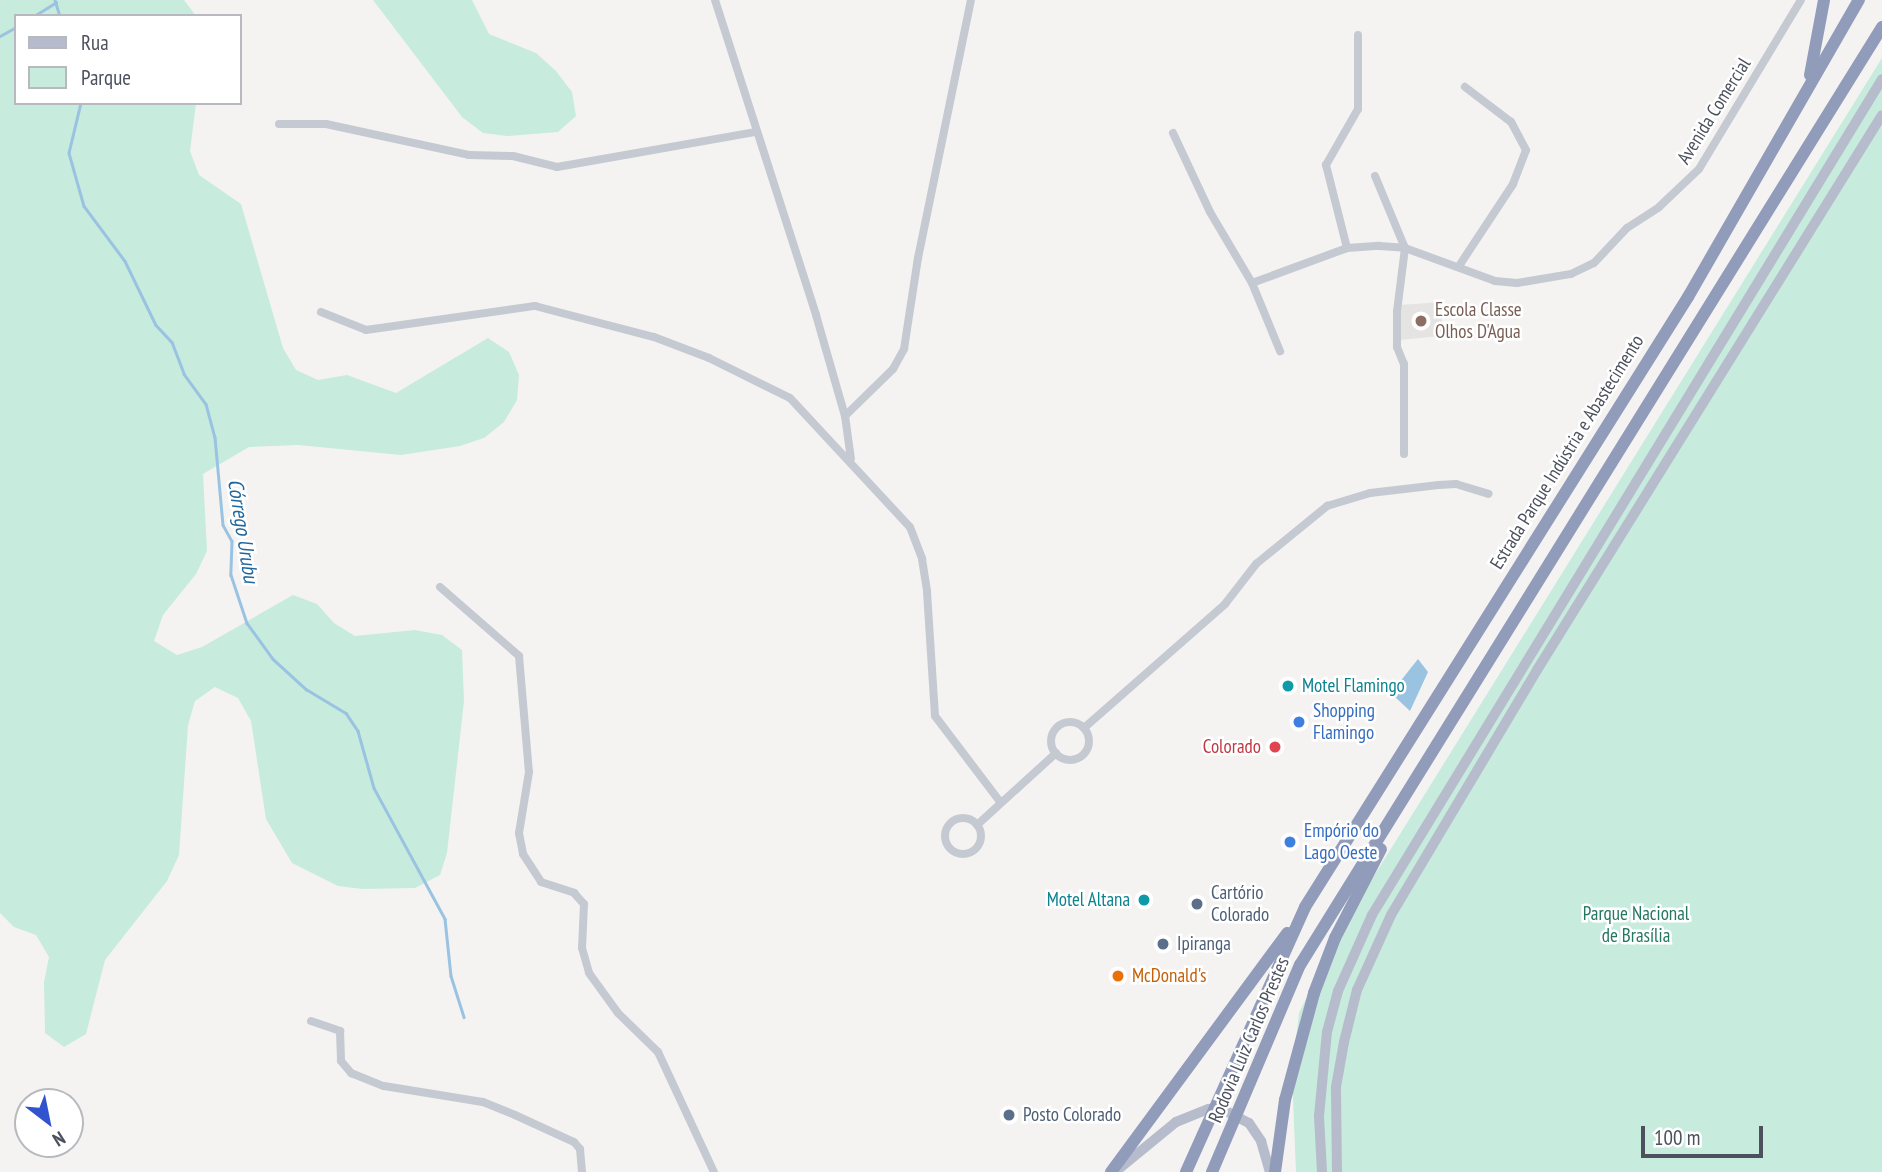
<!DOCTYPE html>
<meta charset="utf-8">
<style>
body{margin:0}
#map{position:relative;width:1882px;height:1172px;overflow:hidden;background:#f4f3f2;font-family:"PT Sans Narrow",sans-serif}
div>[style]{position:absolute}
.education>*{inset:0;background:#e5e4e3}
.green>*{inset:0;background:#c7ebdd}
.water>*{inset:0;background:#9ac3e2}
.stream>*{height:2.5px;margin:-1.25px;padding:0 1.25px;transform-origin:1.25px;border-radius:1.25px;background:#9ac3e2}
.minor>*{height:8px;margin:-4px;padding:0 4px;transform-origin:4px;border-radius:4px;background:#c5c9d1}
.minor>.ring{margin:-4px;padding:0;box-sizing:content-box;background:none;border:8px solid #c5c9d1;border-radius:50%}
.major>*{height:10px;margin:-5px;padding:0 5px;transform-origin:5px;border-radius:5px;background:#b6bccc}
.highway>*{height:12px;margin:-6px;padding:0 6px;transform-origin:6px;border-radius:6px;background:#919bba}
.dots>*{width:19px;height:19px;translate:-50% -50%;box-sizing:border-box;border:4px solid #fff;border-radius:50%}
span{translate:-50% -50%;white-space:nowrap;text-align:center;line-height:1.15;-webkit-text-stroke:5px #fff;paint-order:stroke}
.street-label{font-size:19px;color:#4c515d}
.education-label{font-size:19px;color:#785e54}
.left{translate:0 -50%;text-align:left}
.culture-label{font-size:19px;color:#0d838f}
.right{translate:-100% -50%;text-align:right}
.shop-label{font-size:19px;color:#366cbe}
.health-label{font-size:19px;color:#be3a42}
.service-label{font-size:19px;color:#4e5e75}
.park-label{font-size:19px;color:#247760}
.food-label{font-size:19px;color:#c56008}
.water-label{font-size:21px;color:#20679d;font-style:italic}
.legend{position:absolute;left:14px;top:14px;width:228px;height:91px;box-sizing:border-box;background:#fff;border:2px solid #b7b9be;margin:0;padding:9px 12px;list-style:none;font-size:21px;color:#4c515d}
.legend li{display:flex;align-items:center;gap:14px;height:35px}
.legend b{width:35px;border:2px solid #b7b9be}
.north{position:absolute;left:14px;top:1088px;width:70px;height:70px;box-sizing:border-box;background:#fff;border:2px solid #b7b9be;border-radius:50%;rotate:148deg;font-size:19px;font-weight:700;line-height:28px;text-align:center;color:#4c515d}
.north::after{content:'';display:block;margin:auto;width:24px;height:32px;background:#3253ce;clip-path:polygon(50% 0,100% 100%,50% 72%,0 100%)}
.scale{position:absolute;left:1641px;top:1126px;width:122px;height:32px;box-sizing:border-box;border:4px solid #4c515d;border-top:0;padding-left:9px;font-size:21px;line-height:24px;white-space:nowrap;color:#4c515d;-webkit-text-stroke:5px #fff;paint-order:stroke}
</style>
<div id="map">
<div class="education">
<i style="clip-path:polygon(1443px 302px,1441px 336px,1399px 340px,1399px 305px)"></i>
</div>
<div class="green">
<i style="clip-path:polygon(0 0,184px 0,196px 16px,16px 16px,16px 103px,196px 103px,190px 151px,199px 175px,241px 204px,283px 348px,296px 370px,318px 380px,347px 375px,396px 393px,488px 338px,509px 352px,519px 375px,517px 400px,504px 422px,484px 438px,460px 446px,401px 455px,298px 445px,249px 447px,203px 474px,207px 551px,196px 574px,163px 615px,154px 641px,177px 655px,202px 647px,293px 595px,317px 604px,334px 623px,355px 636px,415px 630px,442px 635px,462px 650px,464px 701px,447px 853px,440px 875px,415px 888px,363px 889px,338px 886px,292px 863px,266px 819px,251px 721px,238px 698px,215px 687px,195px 701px,188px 725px,179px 855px,167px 881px,105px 960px,86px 1034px,64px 1047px,45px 1033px,44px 982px,49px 957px,36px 935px,14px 927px,0 913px)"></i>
<i style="clip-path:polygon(373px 0,472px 0,489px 34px,536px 53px,556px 71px,572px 92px,576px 116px,558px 132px,507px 136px,483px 133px,462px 117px)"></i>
<i style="clip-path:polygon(1882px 58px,1882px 1172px,1296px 1172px,1292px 1074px,1299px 1013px,1338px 934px)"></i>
</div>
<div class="water">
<i style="clip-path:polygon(1418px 659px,1428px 672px,1410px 711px,1394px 696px,1395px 688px)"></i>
</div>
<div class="stream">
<i style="left:55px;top:0;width:17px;rotate:73deg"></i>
<i style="left:34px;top:16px;width:26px;rotate:-32deg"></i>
<i style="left:0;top:36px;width:18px;rotate:-29deg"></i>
<i style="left:81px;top:103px;width:51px;rotate:103.5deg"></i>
<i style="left:69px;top:153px;width:55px;rotate:74.2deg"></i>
<i style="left:84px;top:206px;width:69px;rotate:53.3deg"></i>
<i style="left:125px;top:261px;width:71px;rotate:64.2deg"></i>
<i style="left:156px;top:325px;width:23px;rotate:47deg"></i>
<i style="left:172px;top:342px;width:34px;rotate:69deg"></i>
<i style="left:184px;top:374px;width:37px;rotate:54deg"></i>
<i style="left:206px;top:404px;width:34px;rotate:75deg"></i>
<i style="left:215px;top:437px;width:88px;rotate:84.8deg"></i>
<i style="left:223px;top:525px;width:18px;rotate:61deg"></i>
<i style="left:232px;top:541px;width:34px;rotate:92deg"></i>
<i style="left:231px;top:575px;width:51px;rotate:71.6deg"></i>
<i style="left:247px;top:623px;width:44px;rotate:54.2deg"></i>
<i style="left:273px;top:659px;width:45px;rotate:42.3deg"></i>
<i style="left:306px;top:689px;width:47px;rotate:31deg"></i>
<i style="left:346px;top:713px;width:22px;rotate:56deg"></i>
<i style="left:358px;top:731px;width:59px;rotate:74.3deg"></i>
<i style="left:374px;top:788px;width:149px;rotate:61.5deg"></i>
<i style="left:445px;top:919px;width:57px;rotate:84deg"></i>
<i style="left:451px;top:976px;width:43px;rotate:72.4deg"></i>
</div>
<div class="minor">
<i style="left:715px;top:0;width:331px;rotate:72.2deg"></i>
<i style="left:816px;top:315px;width:105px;rotate:74deg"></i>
<i style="left:845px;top:416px;width:43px;rotate:82.1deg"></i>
<i style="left:279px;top:124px;width:47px"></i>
<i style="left:326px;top:124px;width:146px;rotate:12.2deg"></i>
<i style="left:469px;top:155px;width:44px;rotate:1.3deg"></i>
<i style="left:513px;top:156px;width:45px;rotate:14deg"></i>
<i style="left:557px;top:167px;width:202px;rotate:-10deg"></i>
<i style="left:1173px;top:133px;width:87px;rotate:64.9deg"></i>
<i style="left:1210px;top:212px;width:82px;rotate:59.4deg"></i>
<i style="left:1252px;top:283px;width:74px;rotate:67.6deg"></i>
<i style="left:1375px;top:176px;width:78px;rotate:67.4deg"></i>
<i style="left:1405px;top:248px;width:64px;rotate:97.2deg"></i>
<i style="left:1397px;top:311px;width:36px;rotate:90deg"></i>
<i style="left:1397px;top:347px;width:18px;rotate:68deg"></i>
<i style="left:1404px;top:364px;width:90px;rotate:90deg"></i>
<i style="left:1347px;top:248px;width:86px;rotate:-104.2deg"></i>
<i style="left:1326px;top:165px;width:64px;rotate:-60.3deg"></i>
<i style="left:1358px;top:109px;width:74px;rotate:-90deg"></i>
<i style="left:1459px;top:266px;width:98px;rotate:-56.6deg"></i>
<i style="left:1513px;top:184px;width:36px;rotate:-69deg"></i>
<i style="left:1526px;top:150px;width:32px;rotate:-118deg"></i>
<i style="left:1511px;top:122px;width:58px;rotate:-142.7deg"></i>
<i style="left:1252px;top:283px;width:101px;rotate:-20.2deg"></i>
<i style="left:1347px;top:248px;width:32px;rotate:-4deg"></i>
<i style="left:1379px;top:246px;width:26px;rotate:4deg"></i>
<i style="left:1405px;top:248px;width:96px;rotate:20.1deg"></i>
<i style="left:1495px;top:281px;width:22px;rotate:5deg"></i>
<i style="left:1517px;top:283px;width:55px;rotate:-9.5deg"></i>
<i style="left:1571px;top:274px;width:25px;rotate:-26deg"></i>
<i style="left:1594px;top:263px;width:48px;rotate:-46.7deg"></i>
<i style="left:1627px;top:228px;width:38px;rotate:-33deg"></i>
<i style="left:1659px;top:207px;width:55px;rotate:-43.5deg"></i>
<i style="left:1699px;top:169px;width:197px;rotate:-58.9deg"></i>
<i style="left:321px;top:312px;width:48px;rotate:21.8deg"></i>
<i style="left:366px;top:330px;width:171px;rotate:-8.1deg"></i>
<i style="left:535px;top:306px;width:123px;rotate:14.6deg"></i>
<i style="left:654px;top:337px;width:59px;rotate:20.9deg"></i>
<i style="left:709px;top:358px;width:90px;rotate:26.3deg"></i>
<i style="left:790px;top:398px;width:176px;rotate:47.1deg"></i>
<i style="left:910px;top:527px;width:34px;rotate:69deg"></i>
<i style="left:922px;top:559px;width:33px;rotate:81deg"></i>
<i style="left:927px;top:592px;width:124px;rotate:86.3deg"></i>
<i style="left:935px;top:716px;width:109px;rotate:52.8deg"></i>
<i style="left:845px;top:416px;width:67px;rotate:-44.4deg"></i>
<i style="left:893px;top:369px;width:23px;rotate:-61deg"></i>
<i style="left:904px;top:349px;width:92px;rotate:-81.3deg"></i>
<i style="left:918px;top:258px;width:263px;rotate:-78.4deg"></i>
<i style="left:440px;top:587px;width:105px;rotate:41.1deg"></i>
<i style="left:519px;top:656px;width:116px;rotate:85.1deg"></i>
<i style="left:529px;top:772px;width:62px;rotate:99.3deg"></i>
<i style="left:519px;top:833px;width:21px;rotate:79deg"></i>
<i style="left:523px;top:854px;width:33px;rotate:57deg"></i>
<i style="left:541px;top:882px;width:35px;rotate:18deg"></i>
<i style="left:574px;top:893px;width:15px;rotate:48deg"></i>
<i style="left:584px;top:904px;width:44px;rotate:92.6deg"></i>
<i style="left:582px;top:948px;width:26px;rotate:74deg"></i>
<i style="left:589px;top:973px;width:49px;rotate:54.1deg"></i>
<i style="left:618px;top:1013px;width:56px;rotate:44.3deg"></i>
<i style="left:658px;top:1052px;width:132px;rotate:65deg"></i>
<i class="ring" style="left:1051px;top:722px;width:30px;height:30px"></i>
<i style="left:1084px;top:728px;width:188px;rotate:-41.3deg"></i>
<i style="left:1225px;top:604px;width:51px;rotate:-52.2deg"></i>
<i style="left:1256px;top:564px;width:92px;rotate:-39.2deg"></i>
<i style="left:1327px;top:506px;width:45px;rotate:-16.8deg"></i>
<i style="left:1370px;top:493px;width:69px;rotate:-6.6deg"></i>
<i style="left:1439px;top:485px;width:17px;rotate:-3deg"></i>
<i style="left:1456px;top:484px;width:34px;rotate:17deg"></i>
<i class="ring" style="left:945px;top:818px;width:28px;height:28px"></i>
<i style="left:977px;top:825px;width:107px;rotate:-42.3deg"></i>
<i style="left:311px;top:1021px;width:31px;rotate:19deg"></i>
<i style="left:340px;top:1031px;width:30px;rotate:88deg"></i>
<i style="left:341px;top:1061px;width:16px;rotate:50deg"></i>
<i style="left:351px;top:1073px;width:35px;rotate:22deg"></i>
<i style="left:384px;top:1086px;width:100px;rotate:9.2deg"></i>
<i style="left:483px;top:1102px;width:35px;rotate:22deg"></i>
<i style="left:515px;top:1115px;width:65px;rotate:24.6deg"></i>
<i style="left:574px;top:1142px;width:9px;rotate:49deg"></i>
<i style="left:580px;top:1149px;width:23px;rotate:85deg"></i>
</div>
<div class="major">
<i style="left:1115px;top:1172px;width:79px;rotate:-39.3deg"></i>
<i style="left:1176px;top:1122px;width:35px;rotate:-22deg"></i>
<i style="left:1209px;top:1109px;width:17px;rotate:7deg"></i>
<i style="left:1226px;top:1111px;width:26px;rotate:28deg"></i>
<i style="left:1249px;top:1123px;width:22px;rotate:56deg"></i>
<i style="left:1261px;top:1141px;width:32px;rotate:74deg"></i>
<i style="left:1322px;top:1172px;width:56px;rotate:-93.1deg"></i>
<i style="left:1319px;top:1116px;width:84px;rotate:-84.6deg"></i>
<i style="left:1327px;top:1032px;width:42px;rotate:-75deg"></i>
<i style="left:1338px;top:991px;width:83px;rotate:-65.9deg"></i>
<i style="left:1372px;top:915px;width:979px;rotate:-58.61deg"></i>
<i style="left:1337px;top:1172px;width:85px;rotate:-90.7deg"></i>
<i style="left:1336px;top:1087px;width:46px;rotate:-79.9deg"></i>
<i style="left:1344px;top:1042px;width:54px;rotate:-76deg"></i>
<i style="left:1357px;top:990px;width:82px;rotate:-65.6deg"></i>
<i style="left:1391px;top:915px;width:285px;rotate:-59.2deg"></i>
<i style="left:1537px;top:670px;width:653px;rotate:-58.13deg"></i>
</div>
<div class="highway">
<i style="left:1810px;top:75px;width:76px;rotate:-79.4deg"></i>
<i style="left:1111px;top:1172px;width:297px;rotate:-53.6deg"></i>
<i style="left:1186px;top:1172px;width:290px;rotate:-65.8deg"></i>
<i style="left:1305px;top:907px;width:720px;rotate:-57.88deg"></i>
<i style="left:1688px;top:297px;width:343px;rotate:-60.1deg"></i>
<i style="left:1212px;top:1172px;width:225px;rotate:-67deg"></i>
<i style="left:1300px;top:965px;width:1104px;rotate:-58.18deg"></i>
<i style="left:1275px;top:1172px;width:73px;rotate:-82.1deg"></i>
<i style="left:1285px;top:1100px;width:111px;rotate:-74.8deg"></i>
<i style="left:1314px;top:993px;width:59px;rotate:-69.1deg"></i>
<i style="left:1335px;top:938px;width:100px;rotate:-62.7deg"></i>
</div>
<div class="dots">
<i style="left:1421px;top:321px;background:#8d6e63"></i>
<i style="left:1288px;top:686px;background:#0f9aa8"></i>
<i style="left:1299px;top:722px;background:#3f7fe0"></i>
<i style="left:1275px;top:747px;background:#e0444e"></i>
<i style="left:1290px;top:842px;background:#3f7fe0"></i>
<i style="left:1144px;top:900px;background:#0f9aa8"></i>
<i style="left:1197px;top:904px;background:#5c6f8a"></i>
<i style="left:1163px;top:944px;background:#5c6f8a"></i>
<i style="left:1118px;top:976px;background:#e8710a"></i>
<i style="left:1009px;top:1115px;background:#5c6f8a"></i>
</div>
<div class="street-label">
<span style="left:1714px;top:111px;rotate:-58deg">Avenida Comercial</span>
<span style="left:1567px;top:452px;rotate:-58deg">Estrada Parque Indústria e Abastecimento</span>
<span style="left:1249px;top:1040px;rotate:-67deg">Rodovia Luiz Carlos Prestes</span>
</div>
<div class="education-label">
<span class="left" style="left:1435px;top:321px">Escola Classe<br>Olhos D'Agua</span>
</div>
<div class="culture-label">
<span class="left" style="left:1302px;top:686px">Motel Flamingo</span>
<span class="right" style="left:1130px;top:900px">Motel Altana</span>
</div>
<div class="shop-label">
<span class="left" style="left:1313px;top:722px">Shopping<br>Flamingo</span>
<span class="left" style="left:1304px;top:842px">Empório do<br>Lago Oeste</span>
</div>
<div class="health-label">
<span class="right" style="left:1261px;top:747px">Colorado</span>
</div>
<div class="service-label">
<span class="left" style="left:1211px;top:904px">Cartório<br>Colorado</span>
<span class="left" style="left:1177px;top:944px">Ipiranga</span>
<span class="left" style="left:1023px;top:1115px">Posto Colorado</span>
</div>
<div class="park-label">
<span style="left:1636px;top:925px">Parque Nacional<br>de Brasília</span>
</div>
<div class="food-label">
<span class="left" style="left:1132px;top:976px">McDonald's</span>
</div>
<div class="water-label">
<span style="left:243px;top:531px;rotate:81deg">Córrego Urubu</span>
</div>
<ul class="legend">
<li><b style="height:9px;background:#b6bccc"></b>Rua</li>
<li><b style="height:19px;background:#c7ebdd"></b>Parque</li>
</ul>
<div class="north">N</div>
<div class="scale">100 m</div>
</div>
